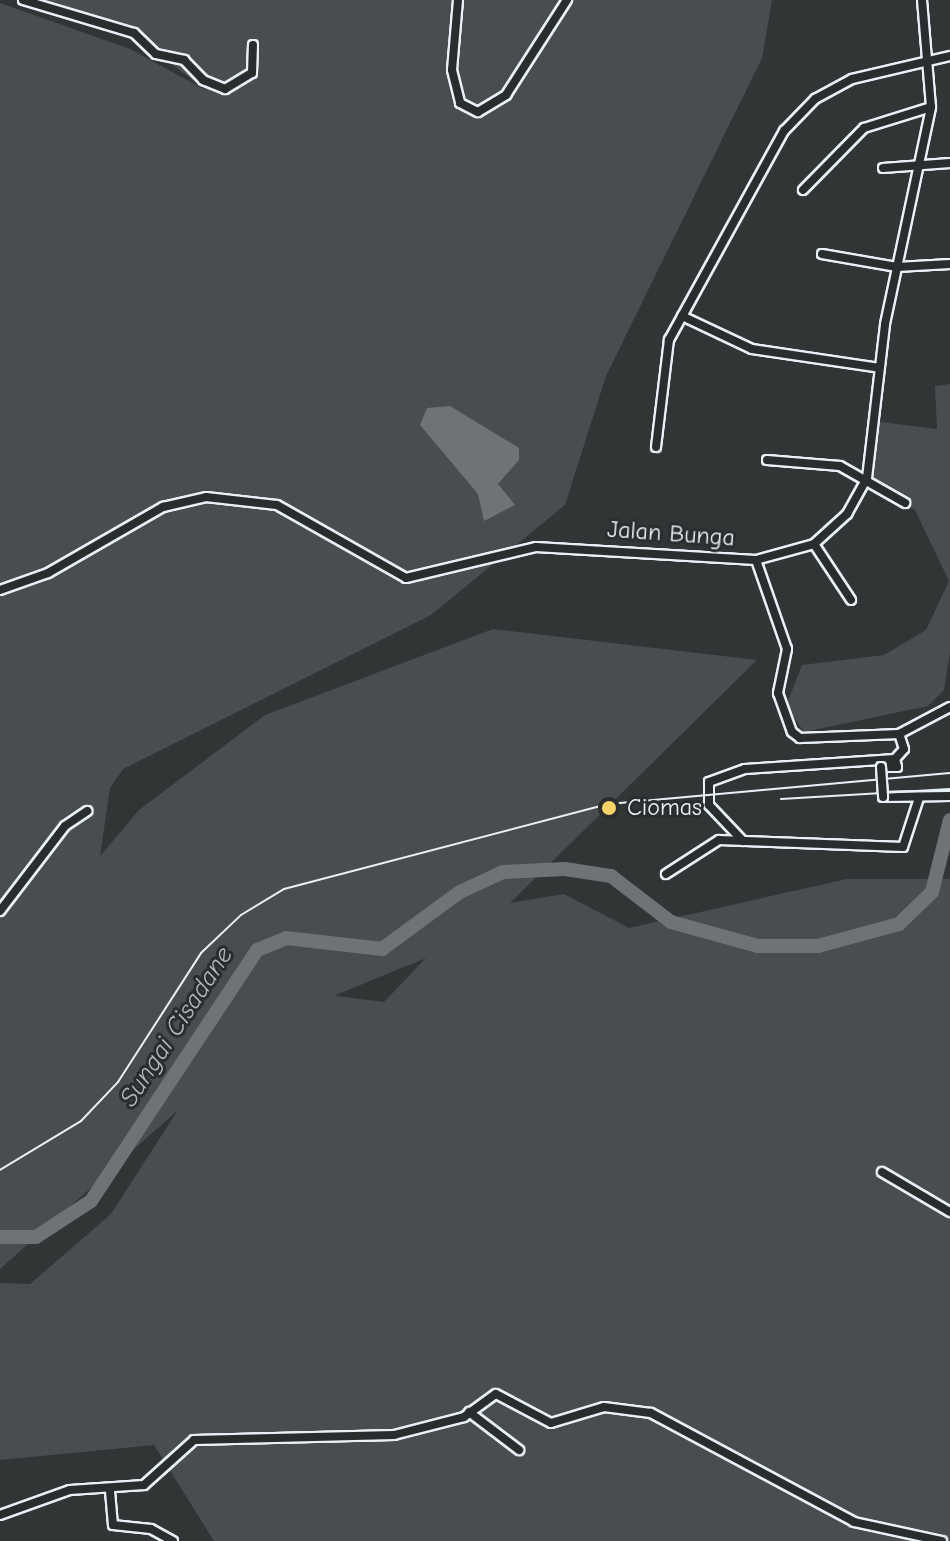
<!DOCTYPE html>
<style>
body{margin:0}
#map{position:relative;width:950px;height:1541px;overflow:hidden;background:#323536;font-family:"Comic Neue",sans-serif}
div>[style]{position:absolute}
.green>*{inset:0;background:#494d4f}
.water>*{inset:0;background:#6e7376}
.river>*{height:14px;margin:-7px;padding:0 7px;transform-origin:7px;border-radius:7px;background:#6e7376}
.roads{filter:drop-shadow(2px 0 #e8f1f8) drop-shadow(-2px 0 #e8f1f8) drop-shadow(0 2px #e8f1f8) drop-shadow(0 -2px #e8f1f8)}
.street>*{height:8px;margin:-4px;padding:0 4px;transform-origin:4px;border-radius:4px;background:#2a2d2e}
.rail>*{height:2px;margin:-1px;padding:0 1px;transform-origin:1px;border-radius:1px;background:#e8f1f8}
.bridges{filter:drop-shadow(2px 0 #e8f1f8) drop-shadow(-2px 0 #e8f1f8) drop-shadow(0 2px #e8f1f8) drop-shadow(0 -2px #e8f1f8)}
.street-bridge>*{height:8px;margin:-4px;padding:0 4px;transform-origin:4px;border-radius:4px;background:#2a2d2e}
.dots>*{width:22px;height:22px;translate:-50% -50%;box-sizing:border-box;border:4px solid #2a2d2e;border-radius:50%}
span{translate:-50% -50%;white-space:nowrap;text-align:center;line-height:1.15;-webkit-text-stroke:6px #2a2d2e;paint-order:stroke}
.street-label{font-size:24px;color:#e8f1f8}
.poi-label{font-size:24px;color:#e8f1f8}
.left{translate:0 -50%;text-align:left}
.water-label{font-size:26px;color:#b1b8be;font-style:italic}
</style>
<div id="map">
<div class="green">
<i style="clip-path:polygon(evenodd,45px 0,772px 0,762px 58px,606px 376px,565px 505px,431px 615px,123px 769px,110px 788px,100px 856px,139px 810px,265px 715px,493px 629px,757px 660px,510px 903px,564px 894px,629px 928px,847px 879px,950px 879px,950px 1541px,214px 1541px,154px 1445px,0 1460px,0 1283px,30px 1284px,111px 1214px,178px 1110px,0 1269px,0 3px,130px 49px,207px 91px,119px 24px,45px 0,426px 958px,384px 1002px,336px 996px,336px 995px,426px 958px)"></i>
<i style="clip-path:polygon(950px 384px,950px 651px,944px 690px,928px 706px,804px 732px,786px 706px,802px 665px,884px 655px,926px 630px,949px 581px,915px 510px,867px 478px,873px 421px,937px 429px,935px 386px)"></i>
</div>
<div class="water">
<i style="clip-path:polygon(450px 406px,519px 448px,519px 460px,498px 484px,515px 505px,484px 521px,478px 494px,420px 425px,427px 408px)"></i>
</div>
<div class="river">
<i style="left:0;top:1237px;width:36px"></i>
<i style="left:36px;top:1237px;width:66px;rotate:-33.2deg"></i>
<i style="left:91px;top:1201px;width:301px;rotate:-56.5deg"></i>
<i style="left:257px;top:950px;width:31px;rotate:-22deg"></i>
<i style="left:286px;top:938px;width:97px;rotate:6.5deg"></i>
<i style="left:382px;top:949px;width:97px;rotate:-36.2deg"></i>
<i style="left:460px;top:892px;width:47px;rotate:-24.9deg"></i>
<i style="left:503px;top:872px;width:62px;rotate:-2.8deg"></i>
<i style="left:565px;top:869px;width:47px;rotate:8.7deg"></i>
<i style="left:611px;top:876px;width:76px;rotate:37.5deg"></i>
<i style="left:671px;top:922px;width:90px;rotate:15.4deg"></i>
<i style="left:758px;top:946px;width:60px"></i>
<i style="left:818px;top:946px;width:84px;rotate:-15.2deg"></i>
<i style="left:899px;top:924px;width:46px;rotate:-44.1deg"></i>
<i style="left:932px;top:892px;width:74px;rotate:-76deg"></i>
</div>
<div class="roads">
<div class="street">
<i style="left:23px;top:0;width:116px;rotate:16.6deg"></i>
<i style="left:134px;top:33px;width:30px;rotate:44deg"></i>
<i style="left:156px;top:54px;width:29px;rotate:12deg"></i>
<i style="left:184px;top:60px;width:28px;rotate:46deg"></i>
<i style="left:203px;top:80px;width:24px;rotate:22deg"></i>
<i style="left:225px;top:89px;width:31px;rotate:-31deg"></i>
<i style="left:252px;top:73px;width:28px;rotate:-88deg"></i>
<i style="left:458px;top:0;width:70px;rotate:94.9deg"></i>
<i style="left:452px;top:70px;width:34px;rotate:76deg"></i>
<i style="left:460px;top:103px;width:20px;rotate:27deg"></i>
<i style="left:478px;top:112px;width:33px;rotate:-31deg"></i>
<i style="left:506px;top:95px;width:113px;rotate:-57.3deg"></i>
<i style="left:883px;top:168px;width:67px;rotate:-4.3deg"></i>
<i style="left:803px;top:190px;width:87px;rotate:-45.5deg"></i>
<i style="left:864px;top:128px;width:70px;rotate:-17.4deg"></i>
<i style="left:822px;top:254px;width:76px;rotate:9.8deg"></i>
<i style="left:897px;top:267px;width:53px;rotate:-3.2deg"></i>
<i style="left:682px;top:316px;width:77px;rotate:25.2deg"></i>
<i style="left:752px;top:349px;width:129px;rotate:8.4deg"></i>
<i style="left:656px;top:447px;width:108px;rotate:-83.1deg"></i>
<i style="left:669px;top:340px;width:239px;rotate:-61.2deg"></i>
<i style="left:784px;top:131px;width:45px;rotate:-45.9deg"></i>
<i style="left:815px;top:99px;width:42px;rotate:-28.4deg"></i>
<i style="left:852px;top:79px;width:101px;rotate:-13.2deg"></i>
<i style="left:767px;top:460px;width:73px;rotate:4.7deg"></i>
<i style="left:840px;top:466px;width:75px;rotate:29.6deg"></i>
<i style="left:814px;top:544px;width:67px;rotate:56.5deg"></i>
<i style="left:756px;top:560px;width:94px;rotate:70.8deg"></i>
<i style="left:787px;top:649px;width:45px;rotate:101.6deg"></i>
<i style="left:778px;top:693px;width:41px;rotate:70.3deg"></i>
<i style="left:792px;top:732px;width:10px;rotate:37deg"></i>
<i style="left:800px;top:738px;width:99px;rotate:-2.3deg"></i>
<i style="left:899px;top:734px;width:58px;rotate:-27.9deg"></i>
<i style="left:0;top:590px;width:51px;rotate:-19.5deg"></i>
<i style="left:48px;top:573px;width:133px;rotate:-29.9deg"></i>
<i style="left:163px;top:507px;width:44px;rotate:-13.1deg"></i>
<i style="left:206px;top:497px;width:71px;rotate:6.4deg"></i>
<i style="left:277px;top:505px;width:148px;rotate:29.5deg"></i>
<i style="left:406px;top:578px;width:134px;rotate:-13.4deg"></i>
<i style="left:536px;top:547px;width:220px;rotate:3.4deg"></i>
<i style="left:756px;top:560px;width:60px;rotate:-15.4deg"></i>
<i style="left:814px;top:544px;width:45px;rotate:-42.3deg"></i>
<i style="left:847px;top:514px;width:41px;rotate:-60.9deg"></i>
<i style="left:867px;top:478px;width:155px;rotate:-83.3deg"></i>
<i style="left:885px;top:324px;width:222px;rotate:-78deg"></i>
<i style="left:931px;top:107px;width:107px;rotate:-94.8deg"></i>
<i style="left:881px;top:767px;width:16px"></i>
<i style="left:897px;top:767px;width:8px;rotate:-104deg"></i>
<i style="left:883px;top:797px;width:67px;rotate:-0.9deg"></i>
<i style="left:743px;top:841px;width:50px;rotate:-133.4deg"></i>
<i style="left:709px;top:805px;width:23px;rotate:-90deg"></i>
<i style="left:709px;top:782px;width:38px;rotate:-20deg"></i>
<i style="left:745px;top:769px;width:150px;rotate:-3.8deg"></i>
<i style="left:895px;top:759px;width:13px;rotate:-48deg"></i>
<i style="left:904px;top:749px;width:16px;rotate:-108deg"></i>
<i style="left:666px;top:874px;width:63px;rotate:-32.7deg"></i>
<i style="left:719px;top:840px;width:184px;rotate:2.2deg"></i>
<i style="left:903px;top:847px;width:52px;rotate:-71.9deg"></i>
<i style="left:0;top:911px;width:107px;rotate:-52.6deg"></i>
<i style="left:65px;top:826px;width:27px;rotate:-34deg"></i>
<i style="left:882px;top:1172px;width:79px;rotate:30.5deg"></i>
<i style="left:469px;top:1412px;width:63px;rotate:37.2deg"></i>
<i style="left:110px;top:1491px;width:34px;rotate:85deg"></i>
<i style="left:113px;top:1525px;width:38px;rotate:6deg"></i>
<i style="left:151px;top:1529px;width:25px;rotate:29deg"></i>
<i style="left:0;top:1515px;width:74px;rotate:-19.7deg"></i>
<i style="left:70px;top:1490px;width:74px;rotate:-3.9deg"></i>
<i style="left:144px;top:1485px;width:67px;rotate:-42deg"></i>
<i style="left:194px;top:1440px;width:200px;rotate:-1.4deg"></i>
<i style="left:394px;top:1435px;width:72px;rotate:-14.4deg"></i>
<i style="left:464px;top:1417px;width:39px;rotate:-36deg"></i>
<i style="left:496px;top:1394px;width:62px;rotate:27.8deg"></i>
<i style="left:551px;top:1423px;width:55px;rotate:-16.8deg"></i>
<i style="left:604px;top:1407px;width:47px;rotate:7.3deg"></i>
<i style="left:651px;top:1413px;width:230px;rotate:28.2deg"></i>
<i style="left:854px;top:1522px;width:90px;rotate:12.2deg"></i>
</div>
</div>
<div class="rail">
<i style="left:781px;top:799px;width:169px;rotate:-3.4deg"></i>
<i style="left:0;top:1170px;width:95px;rotate:-31.2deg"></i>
<i style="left:81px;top:1121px;width:54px;rotate:-46.5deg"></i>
<i style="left:118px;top:1082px;width:153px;rotate:-57.2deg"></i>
<i style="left:201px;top:953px;width:55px;rotate:-43.5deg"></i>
<i style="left:241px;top:915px;width:50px;rotate:-31.2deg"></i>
<i style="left:284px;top:889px;width:336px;rotate:-14.7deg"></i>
<i style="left:609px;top:804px;width:342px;rotate:-5.2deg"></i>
</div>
<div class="bridges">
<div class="street-bridge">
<i style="left:881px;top:767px;width:30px;rotate:86deg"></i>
</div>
</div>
<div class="dots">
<i style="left:609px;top:808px;background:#ffd166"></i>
</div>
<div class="street-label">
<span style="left:671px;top:534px;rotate:4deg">Jalan Bunga</span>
</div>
<div class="poi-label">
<span class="left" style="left:627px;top:808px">Ciomas</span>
</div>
<div class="water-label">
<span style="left:177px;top:1027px;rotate:-57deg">Sungai Cisadane</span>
</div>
</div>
